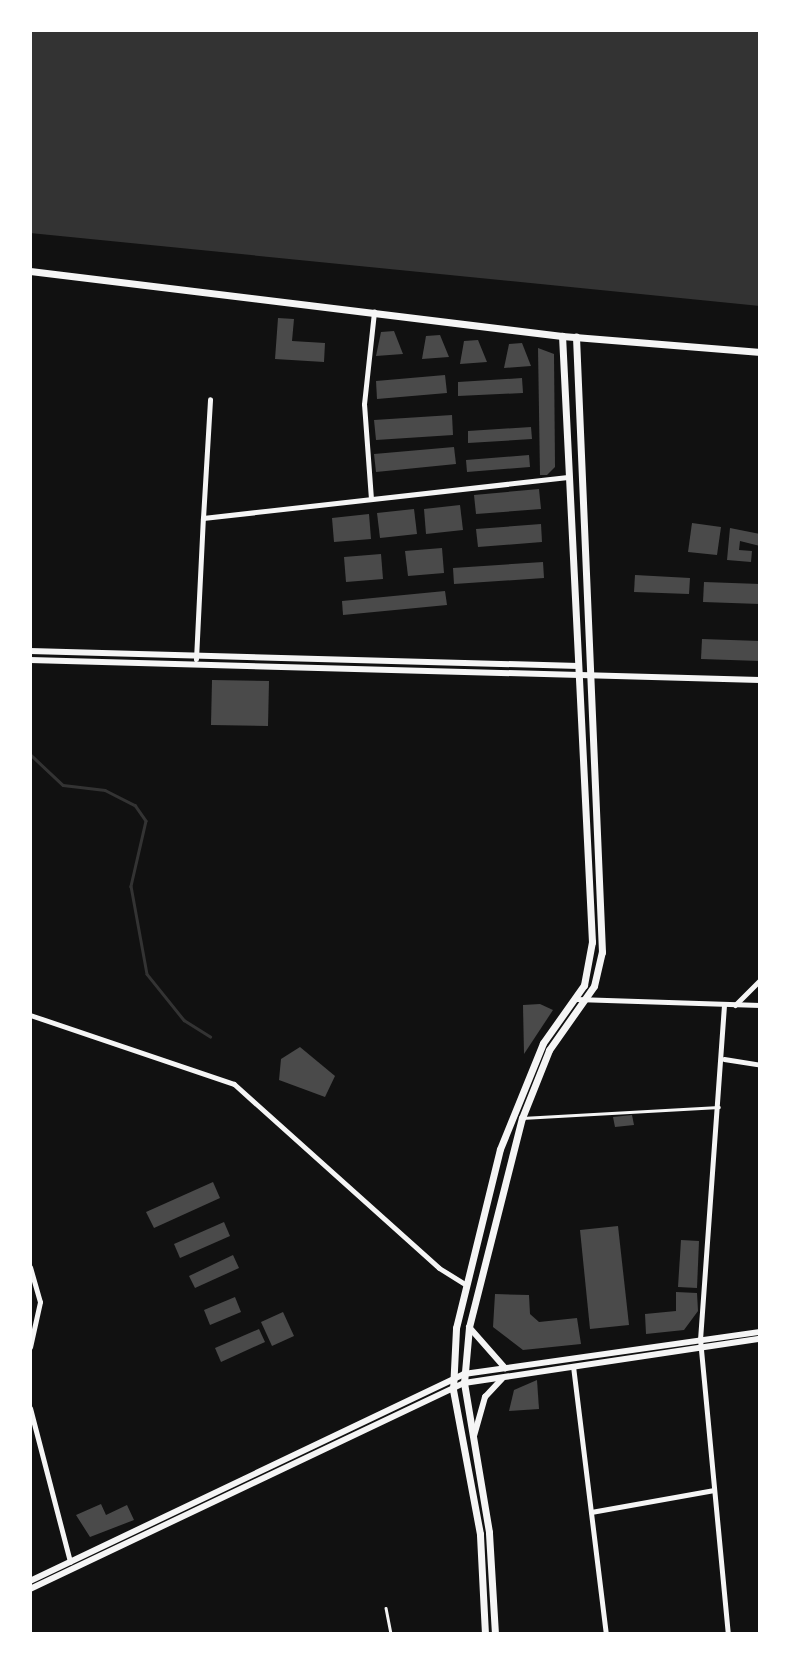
<!DOCTYPE html>
<style>
body{margin:0}
#map{position:relative;width:790px;height:1664px;overflow:hidden;background:#111;font-family:"Noto Serif",serif}
div>[style]{position:absolute}
.water>*{inset:0;background:#333}
.stream>*{height:2.5px;margin:-1.25px;padding:0 1.25px;transform-origin:1.25px;border-radius:1.25px;background:#333}
.building>*{inset:0;background:#4a4a4a}
.service>*{height:2.5px;margin:-1.25px;padding:0 1.25px;transform-origin:1.25px;border-radius:1.25px;background:#f5f5f5}
.minor>*{height:5px;margin:-2.5px;padding:0 2.5px;transform-origin:2.5px;border-radius:2.5px;background:#f5f5f5}
.tertiary>*{height:6px;margin:-3px;padding:0 3px;transform-origin:3px;border-radius:3px;background:#f5f5f5}
.secondary>*{height:7px;margin:-3.5px;padding:0 3.5px;transform-origin:3.5px;border-radius:3.5px;background:#f5f5f5}
span{translate:-50% -50%;white-space:nowrap;text-align:center;line-height:1.15;-webkit-text-stroke:5px #fff;paint-order:stroke}
.frame{position:absolute;inset:0;border:32px solid #fff;pointer-events:none}
</style>
<div id="map">
<div class="water">
<i style="clip-path:polygon(30px 30px,760px 30px,760px 306px,30px 233px)"></i>
</div>
<div class="stream">
<i style="left:30px;top:754px;width:45px;rotate:43.2deg"></i>
<i style="left:63px;top:785px;width:42px;rotate:6.8deg"></i>
<i style="left:105px;top:790px;width:34px;rotate:27deg"></i>
<i style="left:135px;top:805px;width:19px;rotate:55deg"></i>
<i style="left:146px;top:821px;width:67px;rotate:103deg"></i>
<i style="left:131px;top:886px;width:89px;rotate:79.7deg"></i>
<i style="left:147px;top:974px;width:59px;rotate:51.2deg"></i>
<i style="left:184px;top:1020px;width:31px;rotate:32deg"></i>
</div>
<div class="building">
<i style="clip-path:polygon(278px 318px,294px 319px,292px 341px,325px 343px,324px 362px,275px 359px)"></i>
<i style="clip-path:polygon(394px 331px,403px 354px,376px 356px,381px 332px)"></i>
<i style="clip-path:polygon(440px 335px,449px 357px,422px 359px,426px 336px)"></i>
<i style="clip-path:polygon(478px 340px,487px 362px,460px 364px,464px 341px)"></i>
<i style="clip-path:polygon(522px 343px,531px 366px,504px 368px,509px 344px)"></i>
<i style="clip-path:polygon(538px 348px,554px 354px,555px 467px,547px 475px,540px 475px)"></i>
<i style="clip-path:polygon(445px 375px,447px 393px,377px 399px,376px 381px)"></i>
<i style="clip-path:polygon(522px 378px,523px 393px,458px 396px,458px 382px)"></i>
<i style="clip-path:polygon(452px 415px,453px 435px,376px 440px,374px 420px)"></i>
<i style="clip-path:polygon(531px 427px,532px 439px,468px 443px,468px 431px)"></i>
<i style="clip-path:polygon(454px 447px,456px 464px,376px 472px,374px 454px)"></i>
<i style="clip-path:polygon(529px 455px,530px 467px,467px 472px,466px 460px)"></i>
<i style="clip-path:polygon(539px 489px,541px 509px,476px 514px,474px 495px)"></i>
<i style="clip-path:polygon(460px 505px,463px 530px,426px 534px,424px 509px)"></i>
<i style="clip-path:polygon(414px 509px,417px 534px,380px 538px,377px 513px)"></i>
<i style="clip-path:polygon(369px 514px,371px 539px,334px 542px,332px 518px)"></i>
<i style="clip-path:polygon(692px 523px,721px 527px,717px 555px,688px 552px)"></i>
<i style="clip-path:polygon(541px 524px,542px 542px,478px 547px,476px 529px)"></i>
<i style="clip-path:polygon(730px 528px,760px 534px,760px 546px,740px 541px,739px 550px,752px 551px,751px 562px,727px 560px)"></i>
<i style="clip-path:polygon(442px 548px,444px 573px,408px 576px,405px 551px)"></i>
<i style="clip-path:polygon(381px 554px,383px 579px,346px 582px,344px 557px)"></i>
<i style="clip-path:polygon(543px 562px,544px 578px,454px 584px,453px 568px)"></i>
<i style="clip-path:polygon(635px 575px,690px 578px,689px 594px,634px 592px)"></i>
<i style="clip-path:polygon(704px 582px,760px 584px,760px 604px,703px 602px)"></i>
<i style="clip-path:polygon(445px 591px,447px 605px,343px 615px,342px 601px)"></i>
<i style="clip-path:polygon(702px 639px,760px 641px,760px 661px,701px 659px)"></i>
<i style="clip-path:polygon(212px 680px,269px 681px,268px 726px,211px 725px)"></i>
<i style="clip-path:polygon(540px 1004px,553px 1010px,524px 1054px,523px 1005px)"></i>
<i style="clip-path:polygon(300px 1047px,335px 1076px,325px 1097px,279px 1080px,281px 1059px)"></i>
<i style="clip-path:polygon(632px 1115px,634px 1125px,615px 1127px,613px 1117px)"></i>
<i style="clip-path:polygon(213px 1182px,220px 1198px,154px 1228px,146px 1212px)"></i>
<i style="clip-path:polygon(224px 1222px,230px 1236px,180px 1258px,174px 1244px)"></i>
<i style="clip-path:polygon(618px 1226px,629px 1325px,590px 1329px,580px 1230px)"></i>
<i style="clip-path:polygon(681px 1240px,699px 1241px,697px 1288px,678px 1287px)"></i>
<i style="clip-path:polygon(233px 1255px,239px 1268px,195px 1288px,189px 1276px)"></i>
<i style="clip-path:polygon(676px 1292px,697px 1293px,698px 1311px,684px 1330px,646px 1334px,645px 1314px,676px 1311px)"></i>
<i style="clip-path:polygon(495px 1294px,529px 1295px,530px 1314px,539px 1322px,577px 1318px,581px 1344px,523px 1350px,493px 1327px)"></i>
<i style="clip-path:polygon(235px 1297px,241px 1312px,210px 1325px,204px 1310px)"></i>
<i style="clip-path:polygon(283px 1312px,294px 1336px,272px 1346px,261px 1322px)"></i>
<i style="clip-path:polygon(259px 1329px,265px 1342px,221px 1362px,215px 1348px)"></i>
<i style="clip-path:polygon(537px 1380px,539px 1409px,509px 1411px,514px 1390px)"></i>
<i style="clip-path:polygon(101px 1504px,106px 1515px,127px 1505px,134px 1520px,90px 1537px,76px 1515px)"></i>
</div>
<div class="service">
<i style="left:522px;top:1118px;width:197px;rotate:-3.2deg"></i>
<i style="left:386px;top:1608px;width:26px;rotate:79deg"></i>
</div>
<div class="minor">
<i style="left:371px;top:499px;width:95px;rotate:-94.2deg"></i>
<i style="left:364px;top:404px;width:93px;rotate:-83.8deg"></i>
<i style="left:203px;top:518px;width:119px;rotate:-86.6deg"></i>
<i style="left:196px;top:659px;width:141px;rotate:-87.2deg"></i>
<i style="left:203px;top:518px;width:367px;rotate:-6.4deg"></i>
<i style="left:576px;top:999px;width:184px;rotate:1.9deg"></i>
<i style="left:724px;top:1005px;width:335px;rotate:94.1deg"></i>
<i style="left:700px;top:1339px;width:296px;rotate:84.6deg"></i>
<i style="left:735px;top:1005px;width:35px;rotate:-45deg"></i>
<i style="left:30px;top:1015px;width:215px;rotate:18.7deg"></i>
<i style="left:234px;top:1084px;width:275px;rotate:41.9deg"></i>
<i style="left:439px;top:1268px;width:32px;rotate:32deg"></i>
<i style="left:724px;top:1059px;width:36px;rotate:9deg"></i>
<i style="left:30px;top:1267px;width:36px;rotate:74deg"></i>
<i style="left:40px;top:1302px;width:46px;rotate:102.5deg"></i>
<i style="left:573px;top:1366px;width:270px;rotate:83deg"></i>
<i style="left:30px;top:1408px;width:159px;rotate:75.4deg"></i>
<i style="left:591px;top:1512px;width:125px;rotate:-10.1deg"></i>
</div>
<div class="tertiary">
<i style="left:30px;top:651px;width:549px;rotate:1.57deg"></i>
<i style="left:30px;top:660px;width:730px;rotate:1.57deg"></i>
<i style="left:469px;top:1327px;width:55px;rotate:48.7deg"></i>
<i style="left:474px;top:1436px;width:41px;rotate:-74.2deg"></i>
<i style="left:485px;top:1397px;width:25px;rotate:-47deg"></i>
<i style="left:30px;top:1581px;width:481px;rotate:-25.5deg"></i>
<i style="left:464px;top:1374px;width:299px;rotate:-8.1deg"></i>
<i style="left:30px;top:1589px;width:480px;rotate:-25.4deg"></i>
<i style="left:464px;top:1383px;width:299px;rotate:-8.5deg"></i>
</div>
<div class="secondary">
<i style="left:30px;top:271px;width:536px;rotate:6.97deg"></i>
<i style="left:562px;top:336px;width:199px;rotate:4.6deg"></i>
<i style="left:485px;top:1634px;width:100px;rotate:-92.9deg"></i>
<i style="left:480px;top:1534px;width:147px;rotate:-100.6deg"></i>
<i style="left:453px;top:1390px;width:62px;rotate:-87.2deg"></i>
<i style="left:456px;top:1328px;width:184px;rotate:-76.2deg"></i>
<i style="left:500px;top:1149px;width:114px;rotate:-67.9deg"></i>
<i style="left:543px;top:1043px;width:71px;rotate:-54.7deg"></i>
<i style="left:584px;top:985px;width:44px;rotate:-79.5deg"></i>
<i style="left:592px;top:942px;width:607px;rotate:-92.83deg"></i>
<i style="left:495px;top:1634px;width:102px;rotate:-93.4deg"></i>
<i style="left:489px;top:1532px;width:151px;rotate:-99.5deg"></i>
<i style="left:464px;top:1383px;width:56px;rotate:-84.9deg"></i>
<i style="left:469px;top:1327px;width:216px;rotate:-75.8deg"></i>
<i style="left:522px;top:1118px;width:73px;rotate:-68.3deg"></i>
<i style="left:549px;top:1050px;width:78px;rotate:-54.9deg"></i>
<i style="left:594px;top:986px;width:35px;rotate:-77deg"></i>
<i style="left:602px;top:952px;width:616px;rotate:-92.42deg"></i>
</div>
<div class="frame"></div>
</div>
